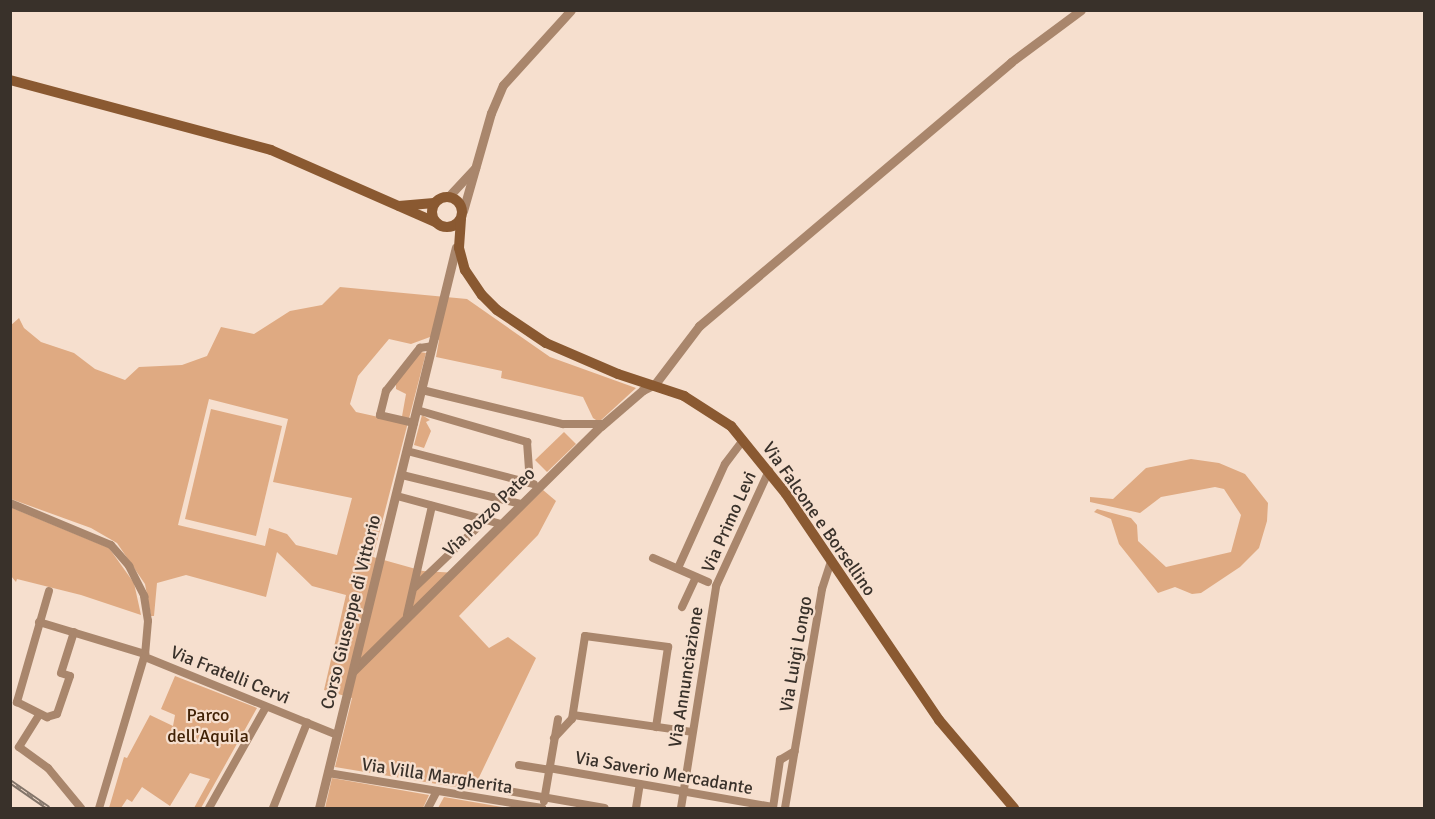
<!DOCTYPE html>
<style>
body{margin:0}
#map{position:relative;width:1435px;height:819px;overflow:hidden;background:#f6dfce;font-family:Signika,sans-serif}
div>[style]{position:absolute}
.green>*{inset:0;background:#dfaa82}
.minor>*{height:8px;margin:-4px;padding:0 4px;transform-origin:4px;border-radius:4px;background:#a9866c}
.tertiary>*{height:9px;margin:-4.5px;padding:0 4.5px;transform-origin:4.5px;border-radius:4.5px;background:#a9866c}
.secondary>*{height:10px;margin:-5px;padding:0 5px;transform-origin:5px;border-radius:5px;background:#8a5931}
.secondary>.ring{margin:-5px;padding:0;box-sizing:content-box;background:none;border:10px solid #8a5931;border-radius:50%}
.rail>*{height:4.5px;margin-top:-2.25px;transform-origin:0;background:repeating-linear-gradient(90deg,#f6dfce 0 7px,#827469 0 14px);box-sizing:border-box;border-block:2px solid #827469}
span{translate:-50% -50%;white-space:nowrap;text-align:center;line-height:1.15;-webkit-text-stroke:4.5px #f6dfce;paint-order:stroke}
.street-label{font-size:18px;color:#39312a}
.park-label{font-size:18px;color:#402105}
.frame{position:absolute;inset:0;border:12px solid #39312a;pointer-events:none}
</style>
<div id="map">
<div class="green">
<i style="clip-path:polygon(evenodd,340px 287px,467px 299px,550px 357px,636px 388px,599px 422px,593px 418px,583px 397px,501px 378px,502px 371px,436px 357px,439px 340px,430px 337px,411px 344px,389px 339px,358px 376px,350px 404px,356px 412px,401px 422px,406px 394px,396px 389px,396px 380px,420px 352px,426px 353px,373px 557px,423px 571px,457px 573px,543px 490px,556px 501px,538px 535px,459px 616px,489px 648px,508px 637px,536px 658px,473px 790px,335px 767px,352px 698px,324px 690px,346px 595px,312px 586px,277px 552px,266px 597px,186px 575px,157px 583px,154px 616px,151px 616px,145px 584px,117px 543px,91px 528px,11px 499px,10px 326px,19px 318px,24px 328px,41px 342px,74px 353px,95px 369px,125px 380px,139px 367px,182px 365px,207px 356px,221px 327px,254px 334px,290px 311px,322px 305px,340px 287px,209px 399px,288px 419px,273px 482px,352px 498px,337px 555px,296px 545px,287px 534px,269px 528px,265px 546px,178px 525px,209px 399px)"></i>
<i style="clip-path:polygon(211px 409px,282px 426px,256px 536px,185px 519px)"></i>
<i style="clip-path:polygon(422px 415px,430px 420px,426px 422px,431px 431px,424px 448px,414px 445px)"></i>
<i style="clip-path:polygon(564px 432px,576px 444px,547px 472px,535px 460px)"></i>
<i style="clip-path:polygon(1191px 459px,1219px 463px,1245px 474px,1268px 503px,1267px 521px,1259px 548px,1240px 567px,1201px 593px,1192px 594px,1175px 587px,1158px 593px,1119px 544px,1111px 519px,1094px 512px,1097px 509px,1131px 518px,1137px 525px,1138px 541px,1166px 567px,1231px 552px,1241px 515px,1224px 489px,1215px 487px,1161px 497px,1140px 513px,1090px 502px,1090px 497px,1113px 499px,1146px 468px)"></i>
<i style="clip-path:polygon(10px 507px,109px 548px,134px 583px,141px 615px,81px 595px,17px 579px,16px 582px,11px 576px)"></i>
<i style="clip-path:polygon(175px 676px,257px 708px,201px 808px,194px 808px,210px 779px,190px 773px,170px 806px,142px 787px,132px 802px,127px 799px,121px 808px,109px 808px,124px 757px,127px 758px,150px 715px,173px 726px,175px 715px,161px 709px)"></i>
<i style="clip-path:polygon(332px 778px,429px 795px,423px 808px,325px 808px)"></i>
<i style="clip-path:polygon(444px 797px,508px 808px,438px 808px)"></i>
</div>
<div class="minor">
<i style="left:422px;top:390px;width:145px;rotate:13.6deg"></i>
<i style="left:563px;top:424px;width:40px"></i>
<i style="left:417px;top:410px;width:115px;rotate:16.2deg"></i>
<i style="left:527px;top:442px;width:41px;rotate:85.8deg"></i>
<i style="left:414px;top:423px;width:35px;rotate:-167deg"></i>
<i style="left:380px;top:415px;width:25px;rotate:-76deg"></i>
<i style="left:386px;top:391px;width:55px;rotate:-51.7deg"></i>
<i style="left:420px;top:348px;width:12px;rotate:-9deg"></i>
<i style="left:407px;top:451px;width:131px;rotate:14.6deg"></i>
<i style="left:402px;top:475px;width:122px;rotate:13.7deg"></i>
<i style="left:397px;top:496px;width:108px;rotate:15.1deg"></i>
<i style="left:10px;top:503px;width:109px;rotate:22.6deg"></i>
<i style="left:111px;top:545px;width:28px;rotate:49deg"></i>
<i style="left:129px;top:566px;width:34px;rotate:63deg"></i>
<i style="left:144px;top:596px;width:25px;rotate:81deg"></i>
<i style="left:148px;top:621px;width:33px;rotate:95deg"></i>
<i style="left:145px;top:654px;width:161px;rotate:106.6deg"></i>
<i style="left:653px;top:558px;width:60px;rotate:23.6deg"></i>
<i style="left:678px;top:568px;width:114px;rotate:-65.7deg"></i>
<i style="left:725px;top:464px;width:30px;rotate:-53deg"></i>
<i style="left:415px;top:587px;width:97px;rotate:-43.7deg"></i>
<i style="left:49px;top:591px;width:116px;rotate:106.1deg"></i>
<i style="left:17px;top:702px;width:34px;rotate:27deg"></i>
<i style="left:47px;top:717px;width:10px;rotate:-17deg"></i>
<i style="left:57px;top:714px;width:40px;rotate:-71.1deg"></i>
<i style="left:70px;top:676px;width:9px;rotate:-162deg"></i>
<i style="left:61px;top:673px;width:43px;rotate:-72.4deg"></i>
<i style="left:682px;top:607px;width:33px;rotate:-65deg"></i>
<i style="left:407px;top:615px;width:112px;rotate:-77.1deg"></i>
<i style="left:39px;top:622px;width:111px;rotate:16.8deg"></i>
<i style="left:145px;top:657px;width:207px;rotate:22.1deg"></i>
<i style="left:39px;top:715px;width:38px;rotate:122deg"></i>
<i style="left:19px;top:747px;width:36px;rotate:36deg"></i>
<i style="left:48px;top:768px;width:52px;rotate:50.5deg"></i>
<i style="left:573px;top:715px;width:120px;rotate:8.1deg"></i>
<i style="left:554px;top:738px;width:26px;rotate:-47deg"></i>
<i style="left:572px;top:719px;width:84px;rotate:-81.1deg"></i>
<i style="left:585px;top:636px;width:84px;rotate:7.5deg"></i>
<i style="left:668px;top:647px;width:81px;rotate:98.5deg"></i>
<i style="left:519px;top:765px;width:30px;rotate:9deg"></i>
<i style="left:549px;top:768px;width:227px;rotate:9.9deg"></i>
<i style="left:328px;top:773px;width:217px;rotate:9.3deg"></i>
<i style="left:508px;top:791px;width:98px;rotate:9.9deg"></i>
<i style="left:544px;top:801px;width:83px;rotate:-80.3deg"></i>
<i style="left:209px;top:808px;width:116px;rotate:-60.6deg"></i>
<i style="left:273px;top:808px;width:92px;rotate:-68.2deg"></i>
<i style="left:428px;top:808px;width:19px;rotate:-62deg"></i>
<i style="left:636px;top:808px;width:24px;rotate:-81deg"></i>
<i style="left:681px;top:808px;width:225px;rotate:-81deg"></i>
<i style="left:716px;top:586px;width:127px;rotate:-65.3deg"></i>
<i style="left:773px;top:808px;width:49px;rotate:-81.7deg"></i>
<i style="left:780px;top:760px;width:17px;rotate:-31deg"></i>
<i style="left:785px;top:808px;width:222px;rotate:-80.4deg"></i>
<i style="left:822px;top:589px;width:28px;rotate:-72deg"></i>
</div>
<div class="tertiary">
<i style="left:448px;top:197px;width:40px;rotate:-47deg"></i>
<i style="left:463px;top:211px;width:102px;rotate:-74.1deg"></i>
<i style="left:491px;top:113px;width:30px;rotate:-67deg"></i>
<i style="left:503px;top:85px;width:101px;rotate:-47.8deg"></i>
<i style="left:353px;top:671px;width:349px;rotate:-44.7deg"></i>
<i style="left:601px;top:426px;width:55px;rotate:-40.6deg"></i>
<i style="left:643px;top:390px;width:13px;rotate:-27deg"></i>
<i style="left:655px;top:384px;width:73px;rotate:-52.8deg"></i>
<i style="left:699px;top:326px;width:409px;rotate:-40.2deg"></i>
<i style="left:1011px;top:62px;width:87px;rotate:-36.6deg"></i>
<i style="left:319px;top:808px;width:577px;rotate:-76.28deg"></i>
</div>
<div class="secondary">
<i style="left:10px;top:80px;width:270px;rotate:15deg"></i>
<i style="left:271px;top:150px;width:181px;rotate:23.7deg"></i>
<i class="ring" style="left:432px;top:197px;width:20px;height:20px"></i>
<i style="left:399px;top:206px;width:35px;rotate:-5deg"></i>
<i style="left:461px;top:219px;width:29px;rotate:94deg"></i>
<i style="left:459px;top:248px;width:23px;rotate:75deg"></i>
<i style="left:465px;top:270px;width:30px;rotate:56deg"></i>
<i style="left:482px;top:295px;width:21px;rotate:45deg"></i>
<i style="left:497px;top:310px;width:59px;rotate:34deg"></i>
<i style="left:546px;top:343px;width:78px;rotate:23.3deg"></i>
<i style="left:618px;top:374px;width:70px;rotate:18.4deg"></i>
<i style="left:684px;top:396px;width:56px;rotate:32.6deg"></i>
<i style="left:731px;top:426px;width:87px;rotate:51deg"></i>
<i style="left:786px;top:494px;width:273px;rotate:55.9deg"></i>
<i style="left:939px;top:720px;width:116px;rotate:49.6deg"></i>
</div>
<div class="rail">
<i style="left:10px;top:781px;width:47px;rotate:34.7deg"></i>
</div>
<div class="street-label">
<span style="left:489px;top:512px;rotate:-44deg">Via Pozzo Pateo</span>
<span style="left:819px;top:519px;rotate:55deg">Via Falcone e Borsellino</span>
<span style="left:729px;top:522px;rotate:-66deg">Via Primo Levi</span>
<span style="left:351px;top:612px;rotate:-76deg">Corso Giuseppe di Vittorio</span>
<span style="left:796px;top:654px;rotate:-80deg">Via Luigi Longo</span>
<span style="left:230px;top:675px;rotate:22deg">Via Fratelli Cervi</span>
<span style="left:686px;top:677px;rotate:-81deg">Via Annunciazione</span>
<span style="left:664px;top:773px;rotate:10deg">Via Saverio Mercadante</span>
<span style="left:437px;top:776px;rotate:9deg">Via Villa Margherita</span>
</div>
<div class="park-label">
<span style="left:208px;top:726px">Parco<br>dell'Aquila</span>
</div>
<div class="frame"></div>
</div>
